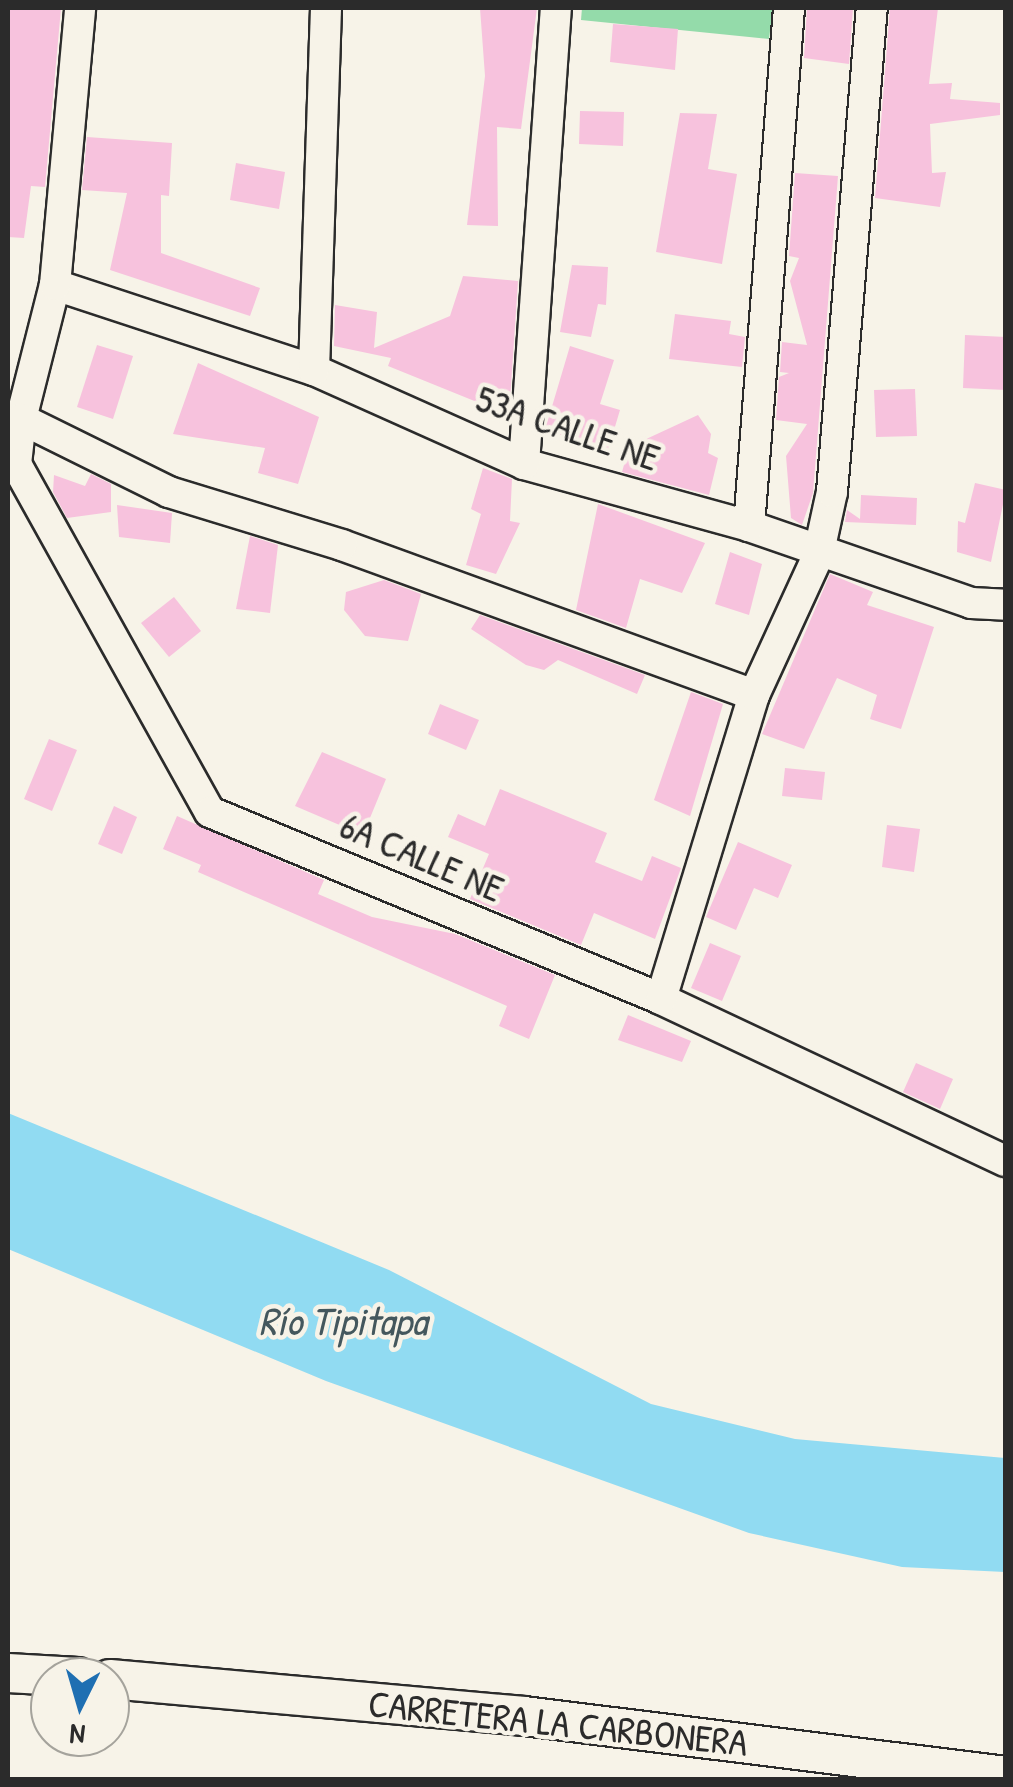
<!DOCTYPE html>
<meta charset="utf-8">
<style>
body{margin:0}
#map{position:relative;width:1013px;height:1787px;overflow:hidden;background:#f7f3e8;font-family:"Patrick Hand",sans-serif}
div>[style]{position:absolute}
.green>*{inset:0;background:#94dbaa}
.water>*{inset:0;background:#91dbf2}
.building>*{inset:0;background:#f7c2dd}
.roads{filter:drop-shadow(2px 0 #2b2b2b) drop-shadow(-2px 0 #2b2b2b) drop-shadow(0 2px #2b2b2b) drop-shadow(0 -2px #2b2b2b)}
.minor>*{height:30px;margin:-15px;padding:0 15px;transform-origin:15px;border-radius:15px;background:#f7f3e8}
.tertiary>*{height:38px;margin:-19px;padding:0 19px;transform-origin:19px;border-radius:19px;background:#f7f3e8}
span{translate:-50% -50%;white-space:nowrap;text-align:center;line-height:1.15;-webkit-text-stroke:9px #f7f3e8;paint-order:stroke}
.street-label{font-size:38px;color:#2b2b2b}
.water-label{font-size:40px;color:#44575d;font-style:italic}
.frame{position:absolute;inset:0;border:10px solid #2b2b2b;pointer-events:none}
.north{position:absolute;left:30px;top:1657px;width:100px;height:100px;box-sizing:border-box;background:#f7f3e8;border:2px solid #a5a39c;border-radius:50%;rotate:185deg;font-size:28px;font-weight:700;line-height:40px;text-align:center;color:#2b2b2b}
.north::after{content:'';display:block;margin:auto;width:35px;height:45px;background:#1f6fb2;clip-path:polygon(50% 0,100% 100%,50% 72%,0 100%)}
</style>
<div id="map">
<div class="green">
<i style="clip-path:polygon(582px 8px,773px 8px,769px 39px,581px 20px)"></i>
</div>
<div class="water">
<i style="clip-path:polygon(8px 1113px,389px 1270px,651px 1404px,795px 1439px,1005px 1458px,1005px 1572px,902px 1567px,749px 1533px,326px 1381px,8px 1249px)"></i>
</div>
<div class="building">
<i style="clip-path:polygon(8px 8px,61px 8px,45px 187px,31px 186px,24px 238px,8px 237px)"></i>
<i style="clip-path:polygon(480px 8px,537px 8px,521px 129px,497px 127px,498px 226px,467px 225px,485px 76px)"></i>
<i style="clip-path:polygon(807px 8px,853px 8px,849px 64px,804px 58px)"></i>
<i style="clip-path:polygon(890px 8px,938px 8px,929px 84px,952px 83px,950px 99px,1000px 103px,1000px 115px,930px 124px,932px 173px,946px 172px,940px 207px,875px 198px)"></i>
<i style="clip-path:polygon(613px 24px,678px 29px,675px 70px,610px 62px)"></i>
<i style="clip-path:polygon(580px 111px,624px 112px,623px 146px,579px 144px)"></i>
<i style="clip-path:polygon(680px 113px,717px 114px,708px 169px,737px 174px,722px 264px,656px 252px)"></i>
<i style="clip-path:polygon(87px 137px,172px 143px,169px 196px,161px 195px,161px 253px,260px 288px,250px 316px,110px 270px,127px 193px,82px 190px)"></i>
<i style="clip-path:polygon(236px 163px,285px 172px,279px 209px,230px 200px)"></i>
<i style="clip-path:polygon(795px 173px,838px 176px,813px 493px,802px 525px,791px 518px,786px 456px,807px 424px,776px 420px,779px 377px,789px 373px,780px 372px,782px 342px,807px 345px,790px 281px,799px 258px,789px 256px)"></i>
<i style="clip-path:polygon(572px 265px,608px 267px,606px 305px,598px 304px,591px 337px,560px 332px)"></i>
<i style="clip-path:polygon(463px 276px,518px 281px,509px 415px,388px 366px,391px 358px,334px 346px,335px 305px,377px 312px,374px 348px,450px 316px)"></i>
<i style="clip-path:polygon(675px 314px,731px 321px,729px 334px,745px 337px,742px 367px,669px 359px)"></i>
<i style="clip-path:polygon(965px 335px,1006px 337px,1006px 390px,963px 388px)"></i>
<i style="clip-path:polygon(97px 345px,133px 356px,113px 419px,77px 407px)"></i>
<i style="clip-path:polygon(570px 346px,614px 360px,600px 404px,620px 410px,608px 450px,545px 430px)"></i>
<i style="clip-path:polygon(198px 363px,319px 417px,298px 484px,258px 473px,265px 448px,173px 434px)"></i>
<i style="clip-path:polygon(915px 389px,917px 436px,876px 437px,874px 390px)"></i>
<i style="clip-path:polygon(698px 415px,711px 434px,708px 453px,718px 458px,709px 495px,622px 472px,629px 447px)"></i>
<i style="clip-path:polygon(483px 468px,512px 479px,510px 521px,520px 523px,496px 574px,466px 565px,481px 514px,471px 509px)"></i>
<i style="clip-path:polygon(91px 474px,111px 484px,111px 512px,67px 518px,53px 492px,54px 475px,85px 486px)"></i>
<i style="clip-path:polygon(975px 483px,1006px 490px,991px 562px,957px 552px,958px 521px,965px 523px)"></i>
<i style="clip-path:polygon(861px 495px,917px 498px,916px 525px,845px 522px,847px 510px,860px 519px)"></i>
<i style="clip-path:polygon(598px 504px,705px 543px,682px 593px,640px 579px,626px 628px,576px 610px)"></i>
<i style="clip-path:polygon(117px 505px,172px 513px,170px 543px,119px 537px)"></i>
<i style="clip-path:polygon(250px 536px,278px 545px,270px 613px,236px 609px)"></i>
<i style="clip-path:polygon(730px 552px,762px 564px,749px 615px,715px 604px)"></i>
<i style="clip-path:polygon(830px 574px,873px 592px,867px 605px,934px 627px,901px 729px,870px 719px,877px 695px,837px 678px,804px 749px,762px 734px)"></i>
<i style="clip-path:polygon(384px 580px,421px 594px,408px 641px,365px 636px,344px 610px,346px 592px)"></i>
<i style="clip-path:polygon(174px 597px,201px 631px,169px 657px,141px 623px)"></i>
<i style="clip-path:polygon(480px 615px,645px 675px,637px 694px,558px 660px,544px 670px,526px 665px,471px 629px)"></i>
<i style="clip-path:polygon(691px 692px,723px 704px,690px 816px,654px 800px)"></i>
<i style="clip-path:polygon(440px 704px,479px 720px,466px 750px,428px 734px)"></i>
<i style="clip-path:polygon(49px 739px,77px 750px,52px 811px,24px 799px)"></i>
<i style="clip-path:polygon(322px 752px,386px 779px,363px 835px,295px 806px)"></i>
<i style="clip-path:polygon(785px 768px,825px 772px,822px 800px,782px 796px)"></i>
<i style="clip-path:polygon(500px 789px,607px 833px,595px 862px,642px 881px,652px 856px,681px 868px,655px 939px,594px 913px,581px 945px,470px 899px,489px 854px,448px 837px,458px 814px,485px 826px)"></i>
<i style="clip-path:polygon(114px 806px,137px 817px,122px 854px,98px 844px)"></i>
<i style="clip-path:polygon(177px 816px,324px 880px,318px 894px,372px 917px,455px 934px,555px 975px,529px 1039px,499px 1026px,507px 1006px,198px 872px,201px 865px,163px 849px)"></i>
<i style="clip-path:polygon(887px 825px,920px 829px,914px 872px,882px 867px)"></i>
<i style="clip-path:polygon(738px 842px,792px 865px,778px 898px,754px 888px,736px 930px,706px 917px)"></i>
<i style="clip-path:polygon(710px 943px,741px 956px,722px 1001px,691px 988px)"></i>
<i style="clip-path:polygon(628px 1015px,691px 1041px,682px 1062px,618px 1040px)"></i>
<i style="clip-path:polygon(916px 1063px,953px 1079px,940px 1109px,903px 1092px)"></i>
</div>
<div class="roads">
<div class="minor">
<i style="left:55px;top:285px;width:273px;rotate:18.2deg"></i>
<i style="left:314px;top:370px;width:230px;rotate:24.1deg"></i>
<i style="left:524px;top:464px;width:233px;rotate:15.4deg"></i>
<i style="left:749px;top:526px;width:235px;rotate:19.1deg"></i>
<i style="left:971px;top:603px;width:35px;rotate:3deg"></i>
<i style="left:314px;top:370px;width:362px;rotate:-88.1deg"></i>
<i style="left:8px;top:417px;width:13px;rotate:9deg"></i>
<i style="left:21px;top:419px;width:138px;rotate:-75.8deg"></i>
<i style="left:55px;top:285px;width:278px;rotate:-84.8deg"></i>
<i style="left:524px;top:464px;width:457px;rotate:-86deg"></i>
<i style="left:749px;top:526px;width:520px;rotate:-85.58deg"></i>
<i style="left:754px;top:695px;width:438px;rotate:-160deg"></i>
<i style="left:342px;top:545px;width:181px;rotate:-163deg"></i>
<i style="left:169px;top:492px;width:165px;rotate:-153.7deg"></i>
<i style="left:21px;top:419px;width:45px;rotate:96.3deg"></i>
<i style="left:16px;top:464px;width:398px;rotate:60.9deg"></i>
<i style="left:210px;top:812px;width:488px;rotate:22.5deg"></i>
<i style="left:661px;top:999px;width:381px;rotate:25.2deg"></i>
<i style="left:661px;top:999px;width:318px;rotate:-73deg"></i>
<i style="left:754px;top:695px;width:153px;rotate:-65.3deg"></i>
<i style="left:818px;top:556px;width:66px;rotate:-77.7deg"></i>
<i style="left:832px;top:492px;width:486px;rotate:-85.3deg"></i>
</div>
<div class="tertiary">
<i style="left:8px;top:1673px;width:70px;rotate:3.3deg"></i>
<i style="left:110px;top:1679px;width:416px;rotate:5.1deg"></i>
<i style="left:524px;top:1716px;width:486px;rotate:7.1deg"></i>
</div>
</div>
<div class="street-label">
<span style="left:568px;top:428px;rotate:19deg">53A CALLE NE</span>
<span style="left:422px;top:857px;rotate:23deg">6A CALLE NE</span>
<span style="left:558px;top:1723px;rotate:6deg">CARRETERA LA CARBONERA</span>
</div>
<div class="water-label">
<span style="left:343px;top:1320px">Río Tipitapa</span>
</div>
<div class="frame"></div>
<div class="north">N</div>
</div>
